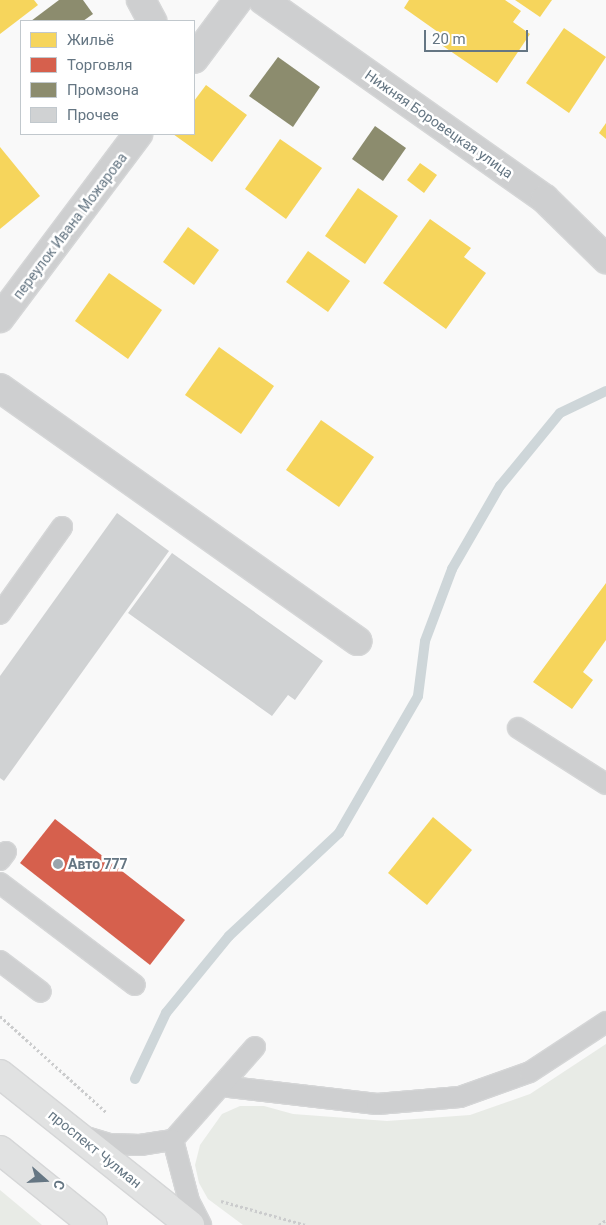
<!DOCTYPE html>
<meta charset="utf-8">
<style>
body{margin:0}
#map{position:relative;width:606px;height:1225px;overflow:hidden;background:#f9f9f9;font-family:Roboto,sans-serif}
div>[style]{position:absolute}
.green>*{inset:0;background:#e8ebe6}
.homes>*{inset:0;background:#f6d55c}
.shops>*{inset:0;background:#d6604d}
.industry>*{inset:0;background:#8c8c6e}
.stream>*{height:10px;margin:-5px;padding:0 5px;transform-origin:5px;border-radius:5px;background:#ced6d9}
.building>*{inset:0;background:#d0d2d3}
.path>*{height:3px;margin-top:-1.5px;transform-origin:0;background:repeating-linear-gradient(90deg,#cbcccd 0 2.5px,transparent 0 5px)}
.roads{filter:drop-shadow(1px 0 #d5d6d7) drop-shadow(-1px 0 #d5d6d7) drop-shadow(0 1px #d5d6d7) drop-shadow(0 -1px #d5d6d7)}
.lane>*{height:20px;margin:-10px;padding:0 10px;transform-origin:10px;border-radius:10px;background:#cecfd0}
.street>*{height:28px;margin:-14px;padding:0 14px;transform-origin:14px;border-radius:14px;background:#cecfd0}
.secondary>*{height:28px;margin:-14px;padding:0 14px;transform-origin:14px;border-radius:14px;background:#e1e2e2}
.dots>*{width:14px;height:14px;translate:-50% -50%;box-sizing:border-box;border:2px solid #fff;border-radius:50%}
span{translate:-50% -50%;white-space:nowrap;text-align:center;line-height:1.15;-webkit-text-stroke:5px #fff;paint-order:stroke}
.street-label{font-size:14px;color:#657683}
.poi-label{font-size:14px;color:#657683;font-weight:700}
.left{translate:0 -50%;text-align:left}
.legend{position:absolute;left:20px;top:20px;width:175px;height:115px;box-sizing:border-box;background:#fff;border:1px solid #c1c8cd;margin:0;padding:6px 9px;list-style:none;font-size:15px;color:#657683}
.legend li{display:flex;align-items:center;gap:10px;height:25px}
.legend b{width:25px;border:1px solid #c1c8cd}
.north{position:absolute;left:20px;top:1155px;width:50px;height:50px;-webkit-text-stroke:4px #fff;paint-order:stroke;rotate:109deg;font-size:14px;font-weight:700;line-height:20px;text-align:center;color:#657683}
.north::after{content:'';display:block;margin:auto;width:18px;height:22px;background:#657683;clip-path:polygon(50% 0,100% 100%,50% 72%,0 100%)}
.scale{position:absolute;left:424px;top:30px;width:104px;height:22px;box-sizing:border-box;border:2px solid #657683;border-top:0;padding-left:6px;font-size:15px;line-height:18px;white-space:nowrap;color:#657683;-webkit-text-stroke:4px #fff;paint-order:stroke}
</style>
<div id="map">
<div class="green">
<i style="clip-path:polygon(606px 1044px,606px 1225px,243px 1225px,208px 1199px,199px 1183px,195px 1165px,200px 1145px,222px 1114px,240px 1106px,264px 1106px,293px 1114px,387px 1121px,470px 1115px,530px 1094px)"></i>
<i style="clip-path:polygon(0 1190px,42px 1225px,0 1225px)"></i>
</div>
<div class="homes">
<i style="clip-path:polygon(0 0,34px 0,38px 5px,0 34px)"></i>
<i style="clip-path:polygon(409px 0,505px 0,521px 11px,513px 22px,530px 34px,497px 83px,440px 44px,445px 37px,404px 8px)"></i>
<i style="clip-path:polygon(515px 0,552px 0,540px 17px)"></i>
<i style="clip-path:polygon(564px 28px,606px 57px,569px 113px,526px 83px)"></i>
<i style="clip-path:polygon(206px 85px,247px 115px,212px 162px,173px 134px,194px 134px,194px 101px)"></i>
<i style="clip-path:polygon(606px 123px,606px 139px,599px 133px)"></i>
<i style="clip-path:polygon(280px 139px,322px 168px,286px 219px,245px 189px)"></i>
<i style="clip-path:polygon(0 147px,40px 196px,0 229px)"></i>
<i style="clip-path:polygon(420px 163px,437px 175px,424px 193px,407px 180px)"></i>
<i style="clip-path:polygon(358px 188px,398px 216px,365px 264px,325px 236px)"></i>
<i style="clip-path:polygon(430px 219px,471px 248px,464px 257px,486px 273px,446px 329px,383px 283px)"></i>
<i style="clip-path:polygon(188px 227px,219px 250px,194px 285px,163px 262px)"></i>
<i style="clip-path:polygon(308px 251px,350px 281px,328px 312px,286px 282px)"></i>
<i style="clip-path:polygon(109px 273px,162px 310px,128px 359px,75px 321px)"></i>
<i style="clip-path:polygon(219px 347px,274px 386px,241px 434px,185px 395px)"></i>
<i style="clip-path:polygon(321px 420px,374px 457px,339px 507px,286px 470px)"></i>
<i style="clip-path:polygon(606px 583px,606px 640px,583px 672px,593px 680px,572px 709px,533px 682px)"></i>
<i style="clip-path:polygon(433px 817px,472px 850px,427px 905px,388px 873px)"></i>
</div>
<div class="shops">
<i style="clip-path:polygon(55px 819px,185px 920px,150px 965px,20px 863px)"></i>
</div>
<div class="industry">
<i style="clip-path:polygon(59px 0,83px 0,93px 14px,83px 21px,31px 21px)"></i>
<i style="clip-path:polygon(278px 57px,320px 87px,293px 127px,249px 96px)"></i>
<i style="clip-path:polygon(375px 126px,406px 148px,383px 181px,352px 159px)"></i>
</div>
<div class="stream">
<i style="left:135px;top:1079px;width:73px;rotate:-64.8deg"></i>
<i style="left:166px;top:1013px;width:99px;rotate:-50.7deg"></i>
<i style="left:229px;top:936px;width:151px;rotate:-43.1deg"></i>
<i style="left:339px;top:833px;width:158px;rotate:-60deg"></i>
<i style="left:418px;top:696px;width:55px;rotate:-82.7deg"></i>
<i style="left:425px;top:641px;width:77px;rotate:-69.4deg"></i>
<i style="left:452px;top:569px;width:96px;rotate:-60deg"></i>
<i style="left:500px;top:486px;width:94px;rotate:-50.6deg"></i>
<i style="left:560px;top:413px;width:51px;rotate:-25.6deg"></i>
</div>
<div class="building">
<i style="clip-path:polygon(117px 513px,169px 551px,4px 781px,0 778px,0 676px)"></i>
<i style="clip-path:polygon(172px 553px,323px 661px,295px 700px,288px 695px,272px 716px,128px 613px)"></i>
</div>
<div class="path">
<i style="left:0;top:1016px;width:144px;rotate:42.2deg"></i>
<i style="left:221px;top:1201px;width:88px;rotate:15.8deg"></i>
<i style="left:599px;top:1225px;width:9px;rotate:-36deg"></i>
</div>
<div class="roads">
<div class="lane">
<i style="left:0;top:614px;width:107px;rotate:-54.5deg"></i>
<i style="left:518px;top:728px;width:104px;rotate:32.5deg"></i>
<i style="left:0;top:860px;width:10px;rotate:-53deg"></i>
<i style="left:0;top:883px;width:169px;rotate:37.1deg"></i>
<i style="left:0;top:961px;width:51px;rotate:37.1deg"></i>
<i style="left:221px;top:1086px;width:157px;rotate:6.6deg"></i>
<i style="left:377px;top:1104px;width:83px;rotate:-4.8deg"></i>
<i style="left:460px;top:1097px;width:74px;rotate:-19.7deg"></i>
<i style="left:530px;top:1072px;width:91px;rotate:-33.3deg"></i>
<i style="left:83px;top:1136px;width:27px;rotate:17deg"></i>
<i style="left:109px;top:1144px;width:31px;rotate:2deg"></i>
<i style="left:140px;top:1145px;width:33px;rotate:-9deg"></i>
<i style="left:173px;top:1140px;width:124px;rotate:-48.6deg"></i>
<i style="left:173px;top:1140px;width:63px;rotate:75.3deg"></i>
<i style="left:189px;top:1201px;width:27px;rotate:63deg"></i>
</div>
<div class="street">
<i style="left:141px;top:0;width:24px;rotate:62deg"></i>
<i style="left:263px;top:0;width:345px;rotate:35.2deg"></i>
<i style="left:545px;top:199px;width:86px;rotate:44.5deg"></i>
<i style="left:194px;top:59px;width:74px;rotate:-53.3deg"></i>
<i style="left:0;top:318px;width:230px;rotate:-53.1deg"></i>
<i style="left:0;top:388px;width:438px;rotate:35.3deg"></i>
</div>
<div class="secondary">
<i style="left:0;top:1074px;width:243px;rotate:38.5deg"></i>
<i style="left:0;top:1150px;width:119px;rotate:38.9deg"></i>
</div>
</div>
<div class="dots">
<i style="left:58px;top:864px;background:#99a4ac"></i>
</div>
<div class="street-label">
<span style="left:439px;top:124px;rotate:35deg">Нижняя Боровецкая улица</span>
<span style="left:70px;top:226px;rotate:-53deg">переулок Ивана Можарова</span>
<span style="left:95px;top:1149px;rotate:39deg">проспект Чулман</span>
</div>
<div class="poi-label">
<span class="left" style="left:68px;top:864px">Авто 777</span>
</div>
<ul class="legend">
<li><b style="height:14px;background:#f6d55c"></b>Жильё</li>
<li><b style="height:14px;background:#d6604d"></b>Торговля</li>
<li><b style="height:14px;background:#8c8c6e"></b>Промзона</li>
<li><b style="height:14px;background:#d0d2d3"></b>Прочее</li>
</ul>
<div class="north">С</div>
<div class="scale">20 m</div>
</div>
